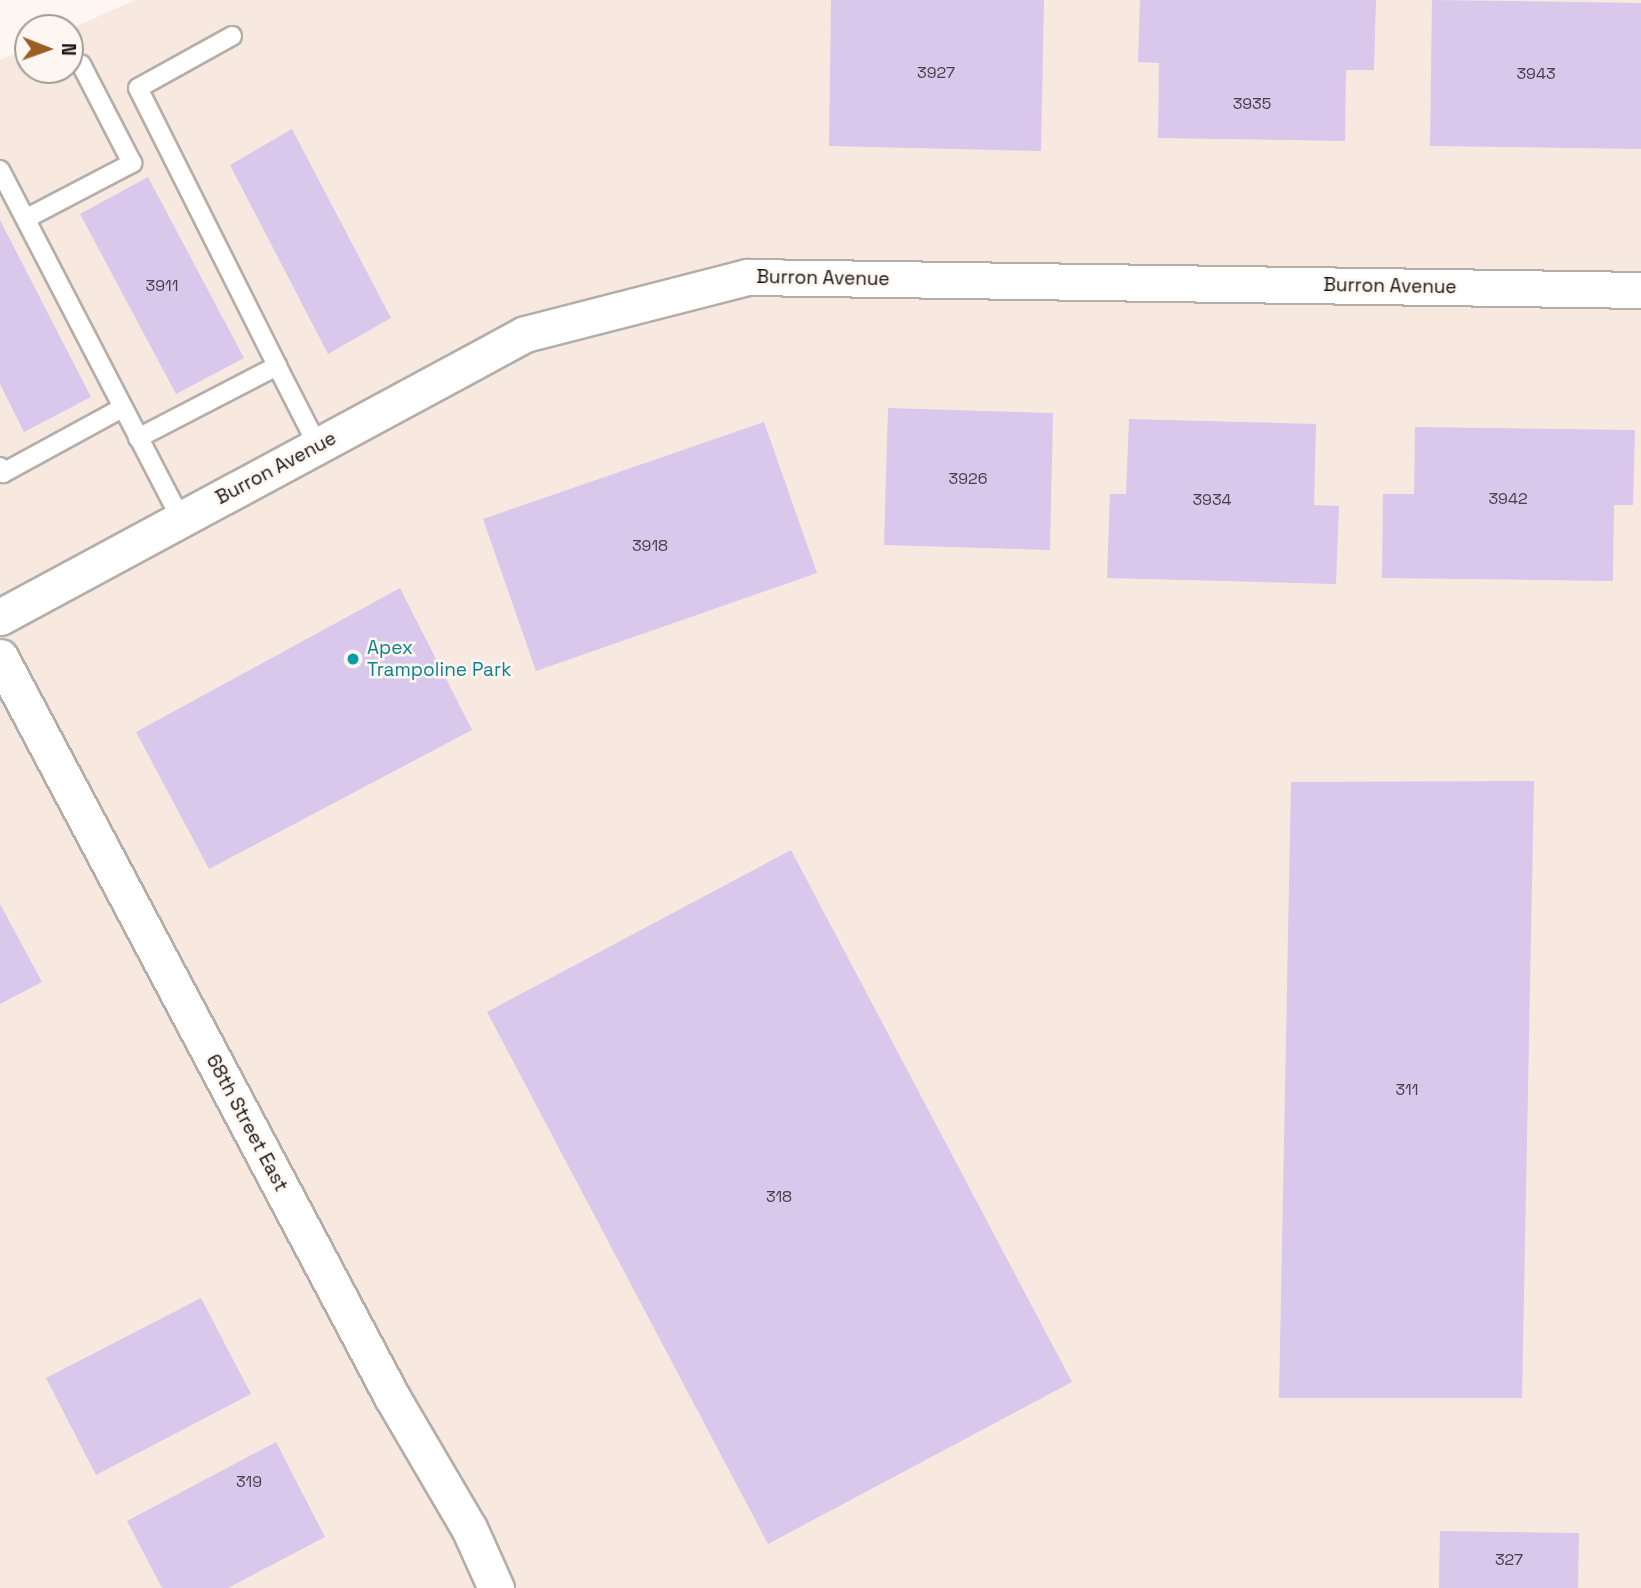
<!DOCTYPE html>
<style>
body{margin:0}
#map{position:relative;width:1641px;height:1588px;overflow:hidden;background:#fdf6f1;font-family:"Space Grotesk",sans-serif}
div>[style]{position:absolute}
.built>*{inset:0;background:#f7e9e0}
.building>*{inset:0;background:#dac7ec}
.roads{filter:drop-shadow(2px 0 #b4ada8) drop-shadow(-2px 0 #b4ada8) drop-shadow(0 2px #b4ada8) drop-shadow(0 -2px #b4ada8)}
.service>*{height:18px;margin:-9px;padding:0 9px;transform-origin:9px;border-radius:9px;background:#fff}
.minor>*{height:35px;margin:-17.5px;padding:0 17.5px;transform-origin:17.5px;border-radius:17.5px;background:#fff}
.dots>*{width:19px;height:19px;translate:-50% -50%;box-sizing:border-box;border:4px solid #fdf6f1;border-radius:50%}
span{translate:-50% -50%;white-space:nowrap;text-align:center;line-height:1.15;-webkit-text-stroke:5px #fdf6f1;paint-order:stroke}
.number-label{font-size:16px;color:#464048}
.number-label span{-webkit-text-stroke-width:0}
.street-label{font-size:19px;color:#151311}
.culture-label{font-size:19px;color:#0d838f}
.left{translate:0 -50%;text-align:left}
.north{position:absolute;left:14px;top:14px;width:70px;height:70px;box-sizing:border-box;background:#fdf6f1;border:2px solid #a09b97;border-radius:50%;rotate:91deg;font-size:19px;font-weight:700;line-height:28px;text-align:center;color:#151311}
.north::after{content:'';display:block;margin:auto;width:24px;height:32px;background:#9c5f23;clip-path:polygon(50% 0,100% 100%,50% 72%,0 100%)}
</style>
<div id="map">
<div class="built">
<i style="clip-path:polygon(136px 0,1641px 0,1641px 1588px,0 1588px,0 60px,28px 48px,28px 70px,70px 70px,70px 29px)"></i>
</div>
<div class="building">
<i style="clip-path:polygon(831px 0,1044px 0,1041px 151px,829px 146px)"></i>
<i style="clip-path:polygon(1140px 0,1376px 0,1374px 70px,1346px 70px,1345px 141px,1158px 138px,1159px 63px,1138px 62px)"></i>
<i style="clip-path:polygon(1432px 0,1641px 3px,1641px 149px,1430px 146px)"></i>
<i style="clip-path:polygon(292px 129px,391px 318px,328px 354px,230px 165px)"></i>
<i style="clip-path:polygon(148px 177px,244px 358px,176px 394px,80px 214px)"></i>
<i style="clip-path:polygon(0 220px,91px 397px,24px 432px,0 384px)"></i>
<i style="clip-path:polygon(888px 408px,1053px 413px,1050px 550px,884px 545px)"></i>
<i style="clip-path:polygon(1129px 419px,1316px 424px,1314px 505px,1339px 506px,1336px 584px,1107px 578px,1110px 494px,1126px 494px)"></i>
<i style="clip-path:polygon(764px 422px,817px 573px,536px 671px,483px 519px)"></i>
<i style="clip-path:polygon(1415px 427px,1635px 430px,1633px 505px,1614px 505px,1613px 581px,1382px 578px,1383px 494px,1414px 494px)"></i>
<i style="clip-path:polygon(400px 588px,472px 730px,209px 869px,136px 732px)"></i>
<i style="clip-path:polygon(1534px 781px,1522px 1398px,1279px 1398px,1291px 782px)"></i>
<i style="clip-path:polygon(791px 850px,1072px 1382px,768px 1544px,487px 1012px)"></i>
<i style="clip-path:polygon(0 904px,42px 982px,0 1004px)"></i>
<i style="clip-path:polygon(201px 1298px,251px 1394px,96px 1475px,46px 1378px)"></i>
<i style="clip-path:polygon(276px 1442px,325px 1537px,228px 1588px,162px 1588px,127px 1521px)"></i>
<i style="clip-path:polygon(1440px 1531px,1579px 1533px,1578px 1588px,1439px 1588px)"></i>
</div>
<div class="roads">
<div class="service">
<i style="left:232px;top:36px;width:107px;rotate:151deg"></i>
<i style="left:138px;top:88px;width:311px;rotate:63.4deg"></i>
<i style="left:0;top:170px;width:393px;rotate:62.6deg"></i>
<i style="left:27px;top:218px;width:119px;rotate:-27.6deg"></i>
<i style="left:132px;top:163px;width:111px;rotate:-117.3deg"></i>
<i style="left:138px;top:438px;width:157px;rotate:-27.4deg"></i>
<i style="left:277px;top:366px;width:90px;rotate:62.9deg"></i>
<i style="left:0;top:467px;width:7px;rotate:63deg"></i>
<i style="left:3px;top:473px;width:136px;rotate:-28.6deg"></i>
</div>
<div class="minor">
<i style="left:0;top:617px;width:596px;rotate:-28.33deg"></i>
<i style="left:525px;top:334px;width:229px;rotate:-14.4deg"></i>
<i style="left:747px;top:277px;width:894px;rotate:0.83deg"></i>
<i style="left:0;top:657px;width:837px;rotate:62.09deg"></i>
<i style="left:392px;top:1397px;width:152px;rotate:59.6deg"></i>
<i style="left:469px;top:1528px;width:66px;rotate:65.8deg"></i>
</div>
</div>
<div class="dots">
<i style="left:353px;top:659px;background:#0f9aa8"></i>
</div>
<div class="number-label">
<span style="left:936px;top:73px">3927</span>
<span style="left:1536px;top:74px">3943</span>
<span style="left:1252px;top:104px">3935</span>
<span style="left:162px;top:286px">3911</span>
<span style="left:968px;top:479px">3926</span>
<span style="left:1508px;top:499px">3942</span>
<span style="left:1212px;top:500px">3934</span>
<span style="left:650px;top:546px">3918</span>
<span style="left:1407px;top:1090px">311</span>
<span style="left:779px;top:1197px">318</span>
<span style="left:249px;top:1482px">319</span>
<span style="left:1509px;top:1560px">327</span>
</div>
<div class="street-label">
<span style="left:823px;top:278px;rotate:1deg">Burron Avenue</span>
<span style="left:1390px;top:286px;rotate:1deg">Burron Avenue</span>
<span style="left:276px;top:468px;rotate:-28deg">Burron Avenue</span>
<span style="left:247px;top:1123px;rotate:62deg">68th Street East</span>
</div>
<div class="culture-label">
<span class="left" style="left:367px;top:659px">Apex<br>Trampoline Park</span>
</div>
<div class="north">N</div>
</div>
